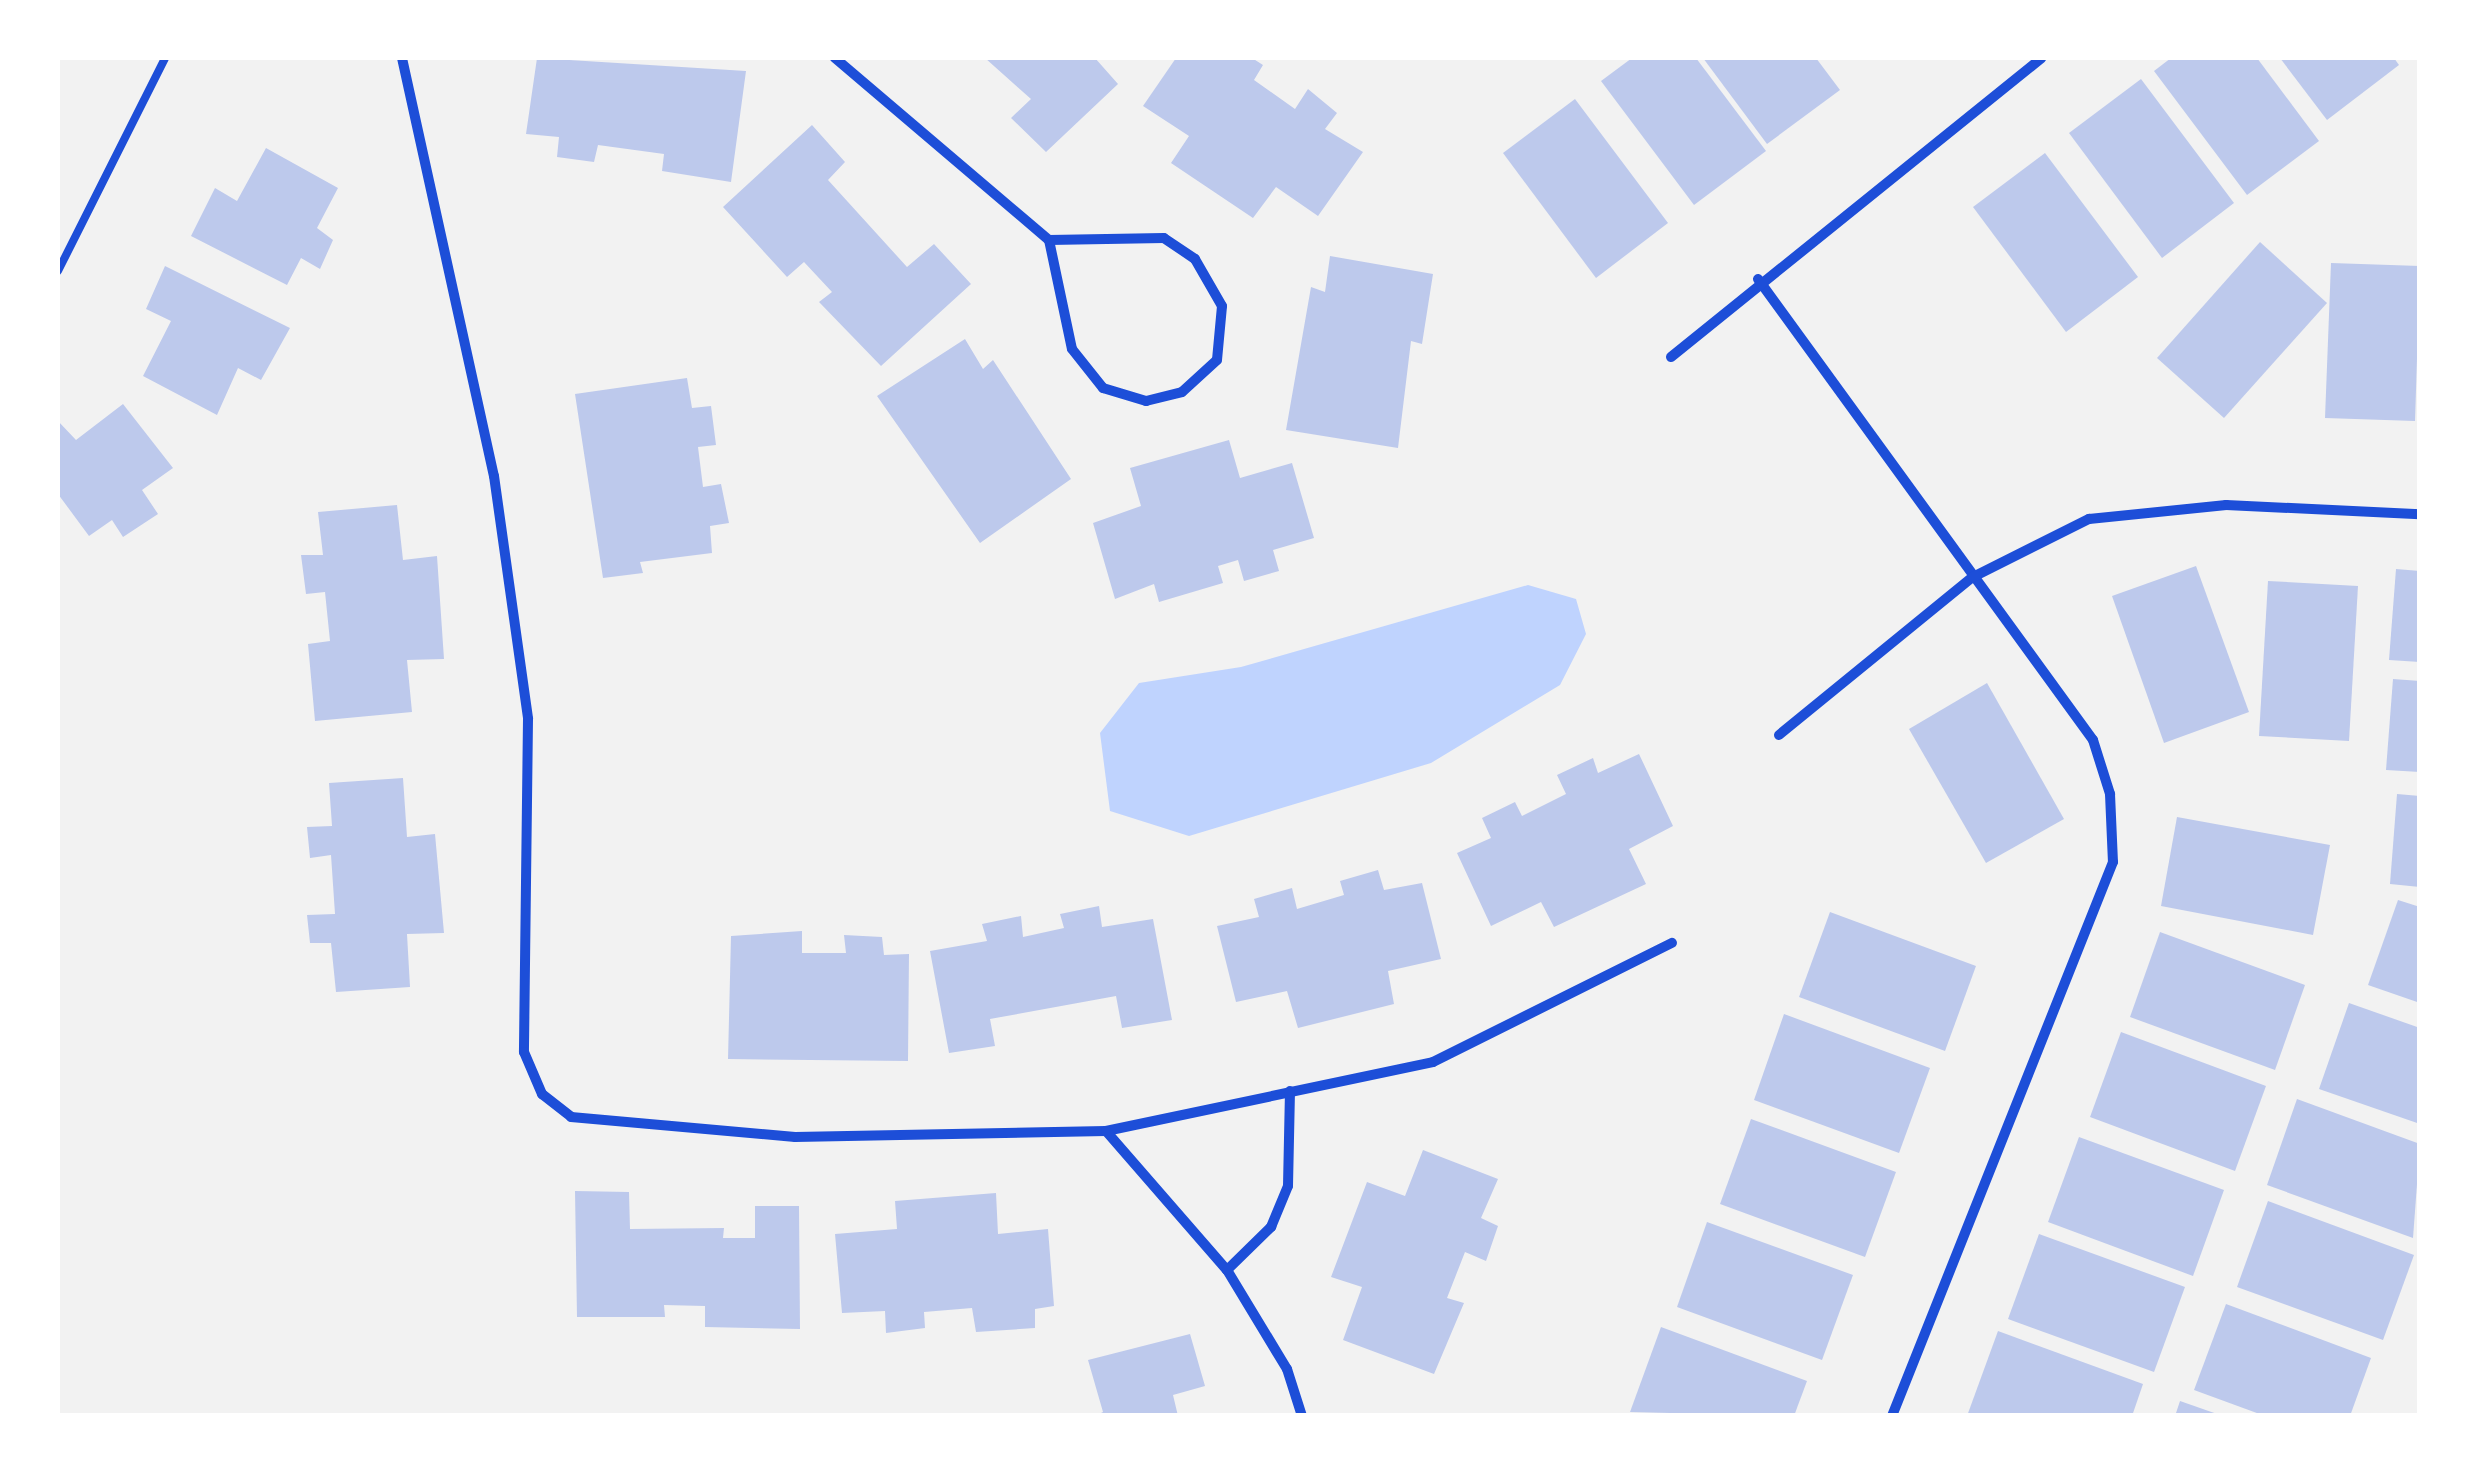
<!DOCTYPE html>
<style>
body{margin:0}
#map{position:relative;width:2477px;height:1473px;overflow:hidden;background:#f2f2f2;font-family:Literata,serif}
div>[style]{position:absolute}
.water>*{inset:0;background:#bfd3fe}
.building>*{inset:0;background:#bdc9ec}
.service>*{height:8px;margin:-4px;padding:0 4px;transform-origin:4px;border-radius:4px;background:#1d4ed8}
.minor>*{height:10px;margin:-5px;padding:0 5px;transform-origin:5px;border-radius:5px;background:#1d4ed8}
span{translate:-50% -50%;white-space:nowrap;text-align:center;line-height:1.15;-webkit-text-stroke:10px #fff;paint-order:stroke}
.frame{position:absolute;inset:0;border:60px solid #fff;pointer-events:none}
</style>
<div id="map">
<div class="water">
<i style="clip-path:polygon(1528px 585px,1576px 599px,1586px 634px,1560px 685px,1431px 763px,1189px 836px,1110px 811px,1100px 733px,1139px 683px,1241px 667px)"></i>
</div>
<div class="building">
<i style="clip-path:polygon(537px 58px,746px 71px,731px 182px,662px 171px,664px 154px,598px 145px,594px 162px,557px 157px,559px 137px,526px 134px)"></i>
<i style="clip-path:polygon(985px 58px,1095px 58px,1118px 84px,1046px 152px,1011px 118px,1031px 99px)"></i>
<i style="clip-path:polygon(1176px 58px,1252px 58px,1263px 65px,1254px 80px,1295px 109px,1308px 89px,1337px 113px,1325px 129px,1363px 152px,1318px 216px,1276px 187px,1253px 218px,1171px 163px,1189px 136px,1143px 106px)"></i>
<i style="clip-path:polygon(1632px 58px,1696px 58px,1766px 151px,1694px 205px,1601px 81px)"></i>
<i style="clip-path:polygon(1703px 58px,1816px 58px,1840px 90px,1767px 144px)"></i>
<i style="clip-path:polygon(2171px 58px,2257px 58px,2319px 141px,2247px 195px,2154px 71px)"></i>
<i style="clip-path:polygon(2280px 58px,2394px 58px,2399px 65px,2327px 120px)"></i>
<i style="clip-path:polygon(2141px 79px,2234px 203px,2162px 258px,2069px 133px)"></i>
<i style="clip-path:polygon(1575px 99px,1668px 223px,1596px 278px,1503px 153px)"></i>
<i style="clip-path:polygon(812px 125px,845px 162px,828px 180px,907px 267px,934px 244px,971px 284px,881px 366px,819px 302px,832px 292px,804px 262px,787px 277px,723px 207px)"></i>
<i style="clip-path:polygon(266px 148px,338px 188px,317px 228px,333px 240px,320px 269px,301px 258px,287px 285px,191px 236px,215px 188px,237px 201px)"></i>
<i style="clip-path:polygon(2045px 153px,2138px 277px,2066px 332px,1973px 207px)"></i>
<i style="clip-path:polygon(2260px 242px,2327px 303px,2224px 418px,2157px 358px)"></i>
<i style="clip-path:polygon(1330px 256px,1433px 274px,1422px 344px,1411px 341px,1398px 448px,1286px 430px,1311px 287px,1325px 292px)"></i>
<i style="clip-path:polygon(2331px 263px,2420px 266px,2415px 421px,2325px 418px)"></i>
<i style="clip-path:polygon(165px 266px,290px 328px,261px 380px,238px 368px,217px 415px,143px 376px,171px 321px,146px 309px)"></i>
<i style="clip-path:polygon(965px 339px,983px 369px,993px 360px,1071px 479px,980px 543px,877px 396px)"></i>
<i style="clip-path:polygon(687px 378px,692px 408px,711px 406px,716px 445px,698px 447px,703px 487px,721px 484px,729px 523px,710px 526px,712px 553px,640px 562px,643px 573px,603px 578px,575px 394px)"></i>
<i style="clip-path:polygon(123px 404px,173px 468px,142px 490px,158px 514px,123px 537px,112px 520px,89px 536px,58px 494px,58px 421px,76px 440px)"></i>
<i style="clip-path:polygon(1229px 440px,1240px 478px,1292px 463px,1314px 538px,1273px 550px,1279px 571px,1244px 581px,1238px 560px,1218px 566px,1223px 583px,1159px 602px,1154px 584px,1115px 599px,1093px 523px,1141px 506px,1130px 468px)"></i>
<i style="clip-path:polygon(397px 505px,403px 560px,437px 556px,444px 659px,407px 660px,412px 712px,315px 721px,308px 644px,330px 641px,325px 592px,306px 594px,301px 555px,323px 555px,318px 512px)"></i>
<i style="clip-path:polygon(2196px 566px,2249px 712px,2164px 743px,2112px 596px)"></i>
<i style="clip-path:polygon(2396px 569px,2420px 571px,2420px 662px,2389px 660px)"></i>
<i style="clip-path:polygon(2268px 581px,2358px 586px,2349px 741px,2259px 736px)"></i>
<i style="clip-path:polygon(2393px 679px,2420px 681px,2420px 772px,2386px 770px)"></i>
<i style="clip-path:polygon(1987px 683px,2064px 819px,1986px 863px,1909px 729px)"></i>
<i style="clip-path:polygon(1639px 754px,1673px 826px,1629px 849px,1646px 884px,1554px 927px,1541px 902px,1491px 926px,1457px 853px,1491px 838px,1482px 818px,1515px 802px,1522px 816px,1566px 794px,1557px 775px,1593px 758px,1598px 773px)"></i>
<i style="clip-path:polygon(403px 778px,407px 837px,435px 834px,444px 933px,407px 934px,410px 987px,336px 992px,331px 943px,310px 943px,307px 915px,335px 914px,331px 855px,310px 858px,307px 827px,332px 826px,329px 783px)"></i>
<i style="clip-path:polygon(2397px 794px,2420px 796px,2420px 887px,2390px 884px)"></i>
<i style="clip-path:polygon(2177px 817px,2330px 845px,2313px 935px,2161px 906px)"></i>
<i style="clip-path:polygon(1378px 870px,1384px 890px,1422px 883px,1441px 959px,1388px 971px,1394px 1004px,1298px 1028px,1287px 991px,1236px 1002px,1217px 926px,1259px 917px,1254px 899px,1292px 888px,1297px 909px,1344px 895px,1340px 881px)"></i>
<i style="clip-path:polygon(2398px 900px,2420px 907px,2420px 1003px,2368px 985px)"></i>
<i style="clip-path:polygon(1099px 906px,1102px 927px,1153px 919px,1172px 1020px,1122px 1028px,1116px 996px,990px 1019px,995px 1046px,949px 1053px,930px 951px,987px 941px,982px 924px,1021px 916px,1023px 937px,1064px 928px,1060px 914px)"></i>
<i style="clip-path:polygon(1830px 912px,1976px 966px,1945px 1051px,1799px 997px)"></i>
<i style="clip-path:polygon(802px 931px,802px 953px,846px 953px,844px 935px,882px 937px,884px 955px,909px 954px,908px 1061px,728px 1059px,731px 936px)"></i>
<i style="clip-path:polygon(2160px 932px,2305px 985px,2275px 1070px,2130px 1017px)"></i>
<i style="clip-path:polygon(2349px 1003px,2420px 1028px,2420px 1124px,2319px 1089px)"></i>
<i style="clip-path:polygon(1784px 1014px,1930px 1068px,1899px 1153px,1754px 1100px)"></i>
<i style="clip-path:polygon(2121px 1032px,2266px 1086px,2235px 1171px,2090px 1117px)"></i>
<i style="clip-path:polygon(2297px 1099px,2420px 1144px,2413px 1238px,2267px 1185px)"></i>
<i style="clip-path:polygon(1751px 1119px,1896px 1172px,1865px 1257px,1720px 1204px)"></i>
<i style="clip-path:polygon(2079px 1137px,2224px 1190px,2193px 1276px,2048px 1222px)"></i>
<i style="clip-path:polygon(1423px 1150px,1498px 1179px,1481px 1218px,1498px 1226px,1486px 1261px,1465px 1252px,1447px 1298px,1464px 1303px,1434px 1374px,1343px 1340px,1362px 1287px,1331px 1277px,1367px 1182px,1405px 1196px)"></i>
<i style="clip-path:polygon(575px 1191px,629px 1192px,630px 1229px,724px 1228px,723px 1238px,755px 1238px,755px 1206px,799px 1206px,800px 1329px,705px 1327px,705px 1306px,664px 1305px,665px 1317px,577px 1317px)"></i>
<i style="clip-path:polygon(996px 1193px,998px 1234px,1048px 1229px,1054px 1306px,1035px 1309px,1035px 1328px,976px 1332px,972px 1308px,924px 1312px,925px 1328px,886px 1333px,885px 1311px,842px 1313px,835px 1234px,897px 1229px,895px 1201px)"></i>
<i style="clip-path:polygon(2268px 1201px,2414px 1255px,2383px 1340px,2237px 1287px)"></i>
<i style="clip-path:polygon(1707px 1222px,1853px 1275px,1822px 1360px,1677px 1307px)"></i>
<i style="clip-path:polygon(2039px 1234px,2185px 1287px,2154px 1372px,2008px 1319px)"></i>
<i style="clip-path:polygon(2226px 1304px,2371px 1358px,2350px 1416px,2265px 1416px,2194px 1390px)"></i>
<i style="clip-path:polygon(1661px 1327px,1807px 1381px,1794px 1416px,1630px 1412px)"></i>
<i style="clip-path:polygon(1998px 1331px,2143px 1384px,2132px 1416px,1967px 1416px)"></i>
<i style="clip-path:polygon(1190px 1334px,1205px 1386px,1173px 1395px,1178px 1416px,1095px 1416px,1103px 1412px,1088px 1360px)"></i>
<i style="clip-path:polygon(2180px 1401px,2220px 1415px,2220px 1416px,2175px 1416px)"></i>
</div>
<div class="service">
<i style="left:58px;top:271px;width:238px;rotate:-63.3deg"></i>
</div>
<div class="minor">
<i style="left:402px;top:58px;width:428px;rotate:77.6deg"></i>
<i style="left:494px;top:476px;width:245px;rotate:82deg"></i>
<i style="left:528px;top:719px;width:333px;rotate:90.7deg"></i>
<i style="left:524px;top:1052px;width:46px;rotate:66.8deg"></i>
<i style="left:542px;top:1094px;width:37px;rotate:38deg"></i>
<i style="left:571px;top:1117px;width:225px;rotate:5.1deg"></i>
<i style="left:795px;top:1137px;width:311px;rotate:-1.1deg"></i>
<i style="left:1106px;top:1131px;width:334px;rotate:-11.9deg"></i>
<i style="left:1433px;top:1062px;width:267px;rotate:-26.5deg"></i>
<i style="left:835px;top:58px;width:281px;rotate:40.4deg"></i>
<i style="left:1049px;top:240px;width:111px;rotate:78.1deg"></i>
<i style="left:1072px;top:349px;width:50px;rotate:51.5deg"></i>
<i style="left:1103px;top:388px;width:45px;rotate:16.8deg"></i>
<i style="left:1146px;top:401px;width:37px;rotate:-14deg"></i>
<i style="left:1182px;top:392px;width:47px;rotate:-42.4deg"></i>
<i style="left:1217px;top:360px;width:54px;rotate:-84.7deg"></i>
<i style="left:1222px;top:306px;width:54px;rotate:-119.9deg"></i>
<i style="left:1195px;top:259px;width:37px;rotate:-146deg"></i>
<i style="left:1164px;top:238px;width:115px;rotate:179deg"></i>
<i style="left:1758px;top:279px;width:570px;rotate:53.99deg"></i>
<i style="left:2093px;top:740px;width:57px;rotate:72.5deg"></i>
<i style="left:2110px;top:794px;width:68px;rotate:87.5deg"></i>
<i style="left:2113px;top:862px;width:596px;rotate:111.75deg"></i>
<i style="left:1671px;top:357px;width:476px;rotate:-38.9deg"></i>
<i style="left:1779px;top:735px;width:250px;rotate:-39.2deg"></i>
<i style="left:1973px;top:577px;width:130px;rotate:-26.6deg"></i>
<i style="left:2089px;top:519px;width:138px;rotate:-5.8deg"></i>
<i style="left:2226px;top:505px;width:194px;rotate:2.7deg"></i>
<i style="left:1106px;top:1131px;width:184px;rotate:49deg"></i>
<i style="left:1227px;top:1270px;width:116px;rotate:58.8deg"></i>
<i style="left:1287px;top:1369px;width:49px;rotate:72.3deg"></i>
<i style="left:1227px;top:1270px;width:62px;rotate:-44.3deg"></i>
<i style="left:1271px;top:1227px;width:44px;rotate:-67.5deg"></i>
<i style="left:1288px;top:1186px;width:95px;rotate:-88.8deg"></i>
</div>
<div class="frame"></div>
</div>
